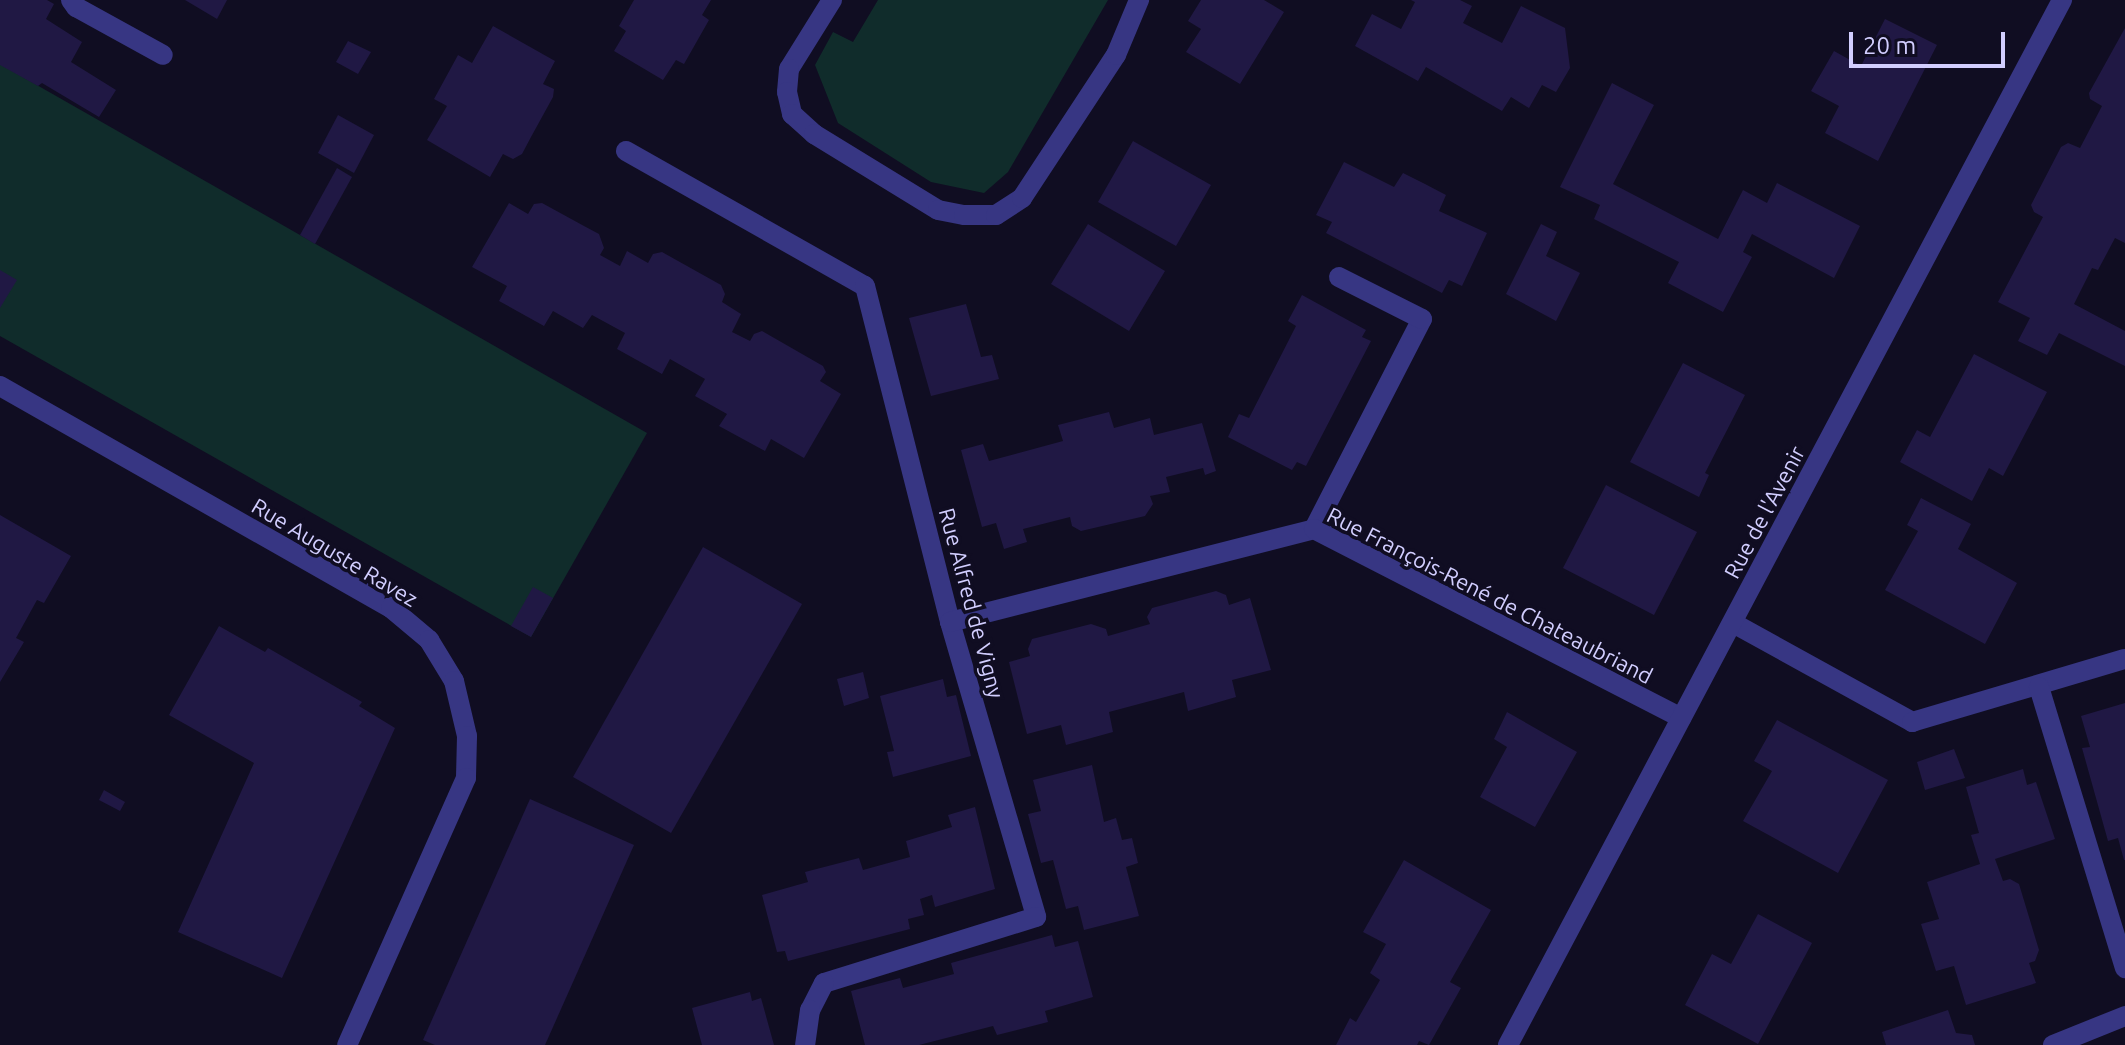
<!DOCTYPE html>
<meta charset="utf-8">
<style>
body{margin:0}
#map{position:relative;width:2125px;height:1045px;overflow:hidden;background:#100d22;font-family:Ubuntu,sans-serif}
div>[style]{position:absolute}
.green>*{inset:0;background:#102c2b}
.building>*{inset:0;background:#201844}
.service>*{height:20px;margin:-10px;padding:0 10px;transform-origin:10px;border-radius:10px;background:#373683}
.minor>*{height:20px;margin:-10px;padding:0 10px;transform-origin:10px;border-radius:10px;background:#373683}
span{translate:-50% -50%;white-space:nowrap;text-align:center;line-height:1.15;-webkit-text-stroke:7px #100d22;paint-order:stroke}
.street-label{font-size:22px;color:#d2ceff}
.scale{position:absolute;left:1849px;top:32px;width:156px;height:36px;box-sizing:border-box;border:4px solid #d2ceff;border-top:0;padding-left:10px;font-size:24px;line-height:28px;white-space:nowrap;color:#d2ceff;-webkit-text-stroke:6px #100d22;paint-order:stroke}
</style>
<div id="map">
<div class="green">
<i style="clip-path:polygon(878px 0,1108px 0,1008px 172px,984px 193px,931px 182px,838px 123px,815px 65px,833px 32px,853px 42px)"></i>
<i style="clip-path:polygon(0 64px,647px 433px,531px 637px,0 336px)"></i>
</div>
<div class="building">
<i style="clip-path:polygon(0 0,47px 0,54px 4px,46px 19px,82px 42px,71px 62px,116px 90px,99px 117px,42px 83px,38px 86px,0 65px)"></i>
<i style="clip-path:polygon(185px 0,227px 0,217px 19px)"></i>
<i style="clip-path:polygon(634px 0,711px 0,702px 15px,709px 20px,684px 64px,676px 60px,663px 80px,614px 51px,626px 31px,619px 26px)"></i>
<i style="clip-path:polygon(1201px 0,1264px 0,1284px 12px,1240px 84px,1186px 52px,1201px 29px,1188px 21px)"></i>
<i style="clip-path:polygon(1411px 0,1460px 0,1472px 6px,1463px 23px,1502px 43px,1521px 6px,1565px 28px,1570px 68px,1556px 92px,1542px 85px,1529px 108px,1511px 97px,1502px 111px,1426px 67px,1418px 81px,1355px 46px,1372px 14px,1401px 29px,1415px 2px)"></i>
<i style="clip-path:polygon(1885px 19px,1937px 45px,1878px 161px,1825px 133px,1839px 106px,1811px 91px,1834px 51px,1861px 66px)"></i>
<i style="clip-path:polygon(493px 26px,555px 61px,543px 84px,554px 89px,553px 97px,531px 137px,522px 154px,513px 159px,503px 154px,490px 177px,427px 140px,447px 106px,434px 99px,458px 55px,472px 63px)"></i>
<i style="clip-path:polygon(2125px 28px,2125px 243px,2115px 238px,2098px 270px,2092px 268px,2074px 304px,2125px 331px,2125px 366px,2059px 333px,2047px 355px,2018px 341px,2030px 318px,1998px 302px,2043px 217px,2034px 212px,2031px 205px,2061px 147px,2068px 143px,2080px 148px,2102px 106px,2090px 99px,2089px 93px)"></i>
<i style="clip-path:polygon(348px 41px,371px 52px,358px 74px,336px 62px)"></i>
<i style="clip-path:polygon(1612px 83px,1654px 105px,1613px 184px,1718px 239px,1743px 190px,1767px 203px,1777px 183px,1860px 226px,1834px 278px,1752px 234px,1743px 252px,1752px 257px,1723px 312px,1668px 283px,1679px 262px,1594px 219px,1600px 205px,1560px 187px)"></i>
<i style="clip-path:polygon(338px 115px,374px 135px,354px 173px,318px 153px)"></i>
<i style="clip-path:polygon(1133px 141px,1211px 185px,1176px 246px,1098px 202px)"></i>
<i style="clip-path:polygon(1344px 162px,1394px 187px,1403px 173px,1425px 184px,1446px 195px,1439px 211px,1487px 233px,1462px 286px,1449px 280px,1442px 293px,1326px 233px,1332px 222px,1316px 215px)"></i>
<i style="clip-path:polygon(337px 168px,352px 177px,315px 244px,300px 235px)"></i>
<i style="clip-path:polygon(509px 203px,528px 214px,534px 204px,542px 203px,584px 226px,599px 234px,604px 248px,600px 255px,620px 266px,627px 251px,648px 263px,653px 254px,662px 252px,721px 285px,725px 294px,722px 302px,741px 314px,732px 332px,750px 341px,754px 334px,762px 331px,823px 366px,826px 372px,820px 381px,841px 394px,804px 458px,771px 439px,765px 451px,719px 426px,727px 414px,695px 396px,705px 379px,670px 359px,662px 374px,617px 349px,625px 333px,592px 315px,583px 328px,553px 311px,544px 326px,499px 301px,507px 286px,472px 267px)"></i>
<i style="clip-path:polygon(1088px 224px,1165px 271px,1129px 331px,1051px 284px)"></i>
<i style="clip-path:polygon(1541px 224px,1557px 232px,1546px 256px,1580px 273px,1556px 321px,1506px 294px)"></i>
<i style="clip-path:polygon(0 270px,17px 280px,0 308px)"></i>
<i style="clip-path:polygon(1302px 295px,1366px 330px,1362px 337px,1371px 341px,1306px 466px,1297px 462px,1292px 470px,1228px 437px,1239px 414px,1249px 418px,1296px 326px,1288px 321px)"></i>
<i style="clip-path:polygon(966px 304px,981px 357px,992px 355px,999px 379px,931px 396px,909px 318px)"></i>
<i style="clip-path:polygon(1974px 354px,2047px 392px,2003px 476px,1989px 468px,1972px 501px,1900px 462px,1917px 430px,1930px 437px)"></i>
<i style="clip-path:polygon(1683px 363px,1745px 395px,1705px 473px,1709px 475px,1699px 497px,1630px 462px)"></i>
<i style="clip-path:polygon(1109px 412px,1114px 428px,1150px 418px,1154px 435px,1202px 423px,1216px 471px,1205px 475px,1203px 468px,1166px 477px,1170px 492px,1150px 496px,1153px 504px,1145px 516px,1081px 531px,1072px 526px,1070px 517px,1023px 529px,1027px 542px,1004px 549px,996px 523px,982px 527px,961px 450px,983px 444px,989px 461px,1063px 441px,1058px 425px)"></i>
<i style="clip-path:polygon(1606px 485px,1697px 532px,1654px 615px,1563px 568px)"></i>
<i style="clip-path:polygon(1921px 498px,1971px 524px,1958px 549px,2017px 583px,1985px 644px,1885px 590px,1918px 531px,1907px 525px)"></i>
<i style="clip-path:polygon(0 515px,71px 556px,44px 603px,37px 600px,16px 638px,24px 642px,0 682px)"></i>
<i style="clip-path:polygon(703px 547px,802px 604px,671px 833px,573px 777px)"></i>
<i style="clip-path:polygon(533px 587px,553px 598px,531px 637px,511px 626px)"></i>
<i style="clip-path:polygon(1216px 591px,1226px 595px,1229px 605px,1250px 598px,1271px 670px,1232px 680px,1236px 697px,1188px 711px,1184px 692px,1109px 712px,1113px 732px,1066px 745px,1061px 725px,1027px 734px,1009px 662px,1030px 656px,1028px 649px,1032px 639px,1091px 624px,1106px 629px,1108px 636px,1150px 624px,1147px 617px,1152px 608px)"></i>
<i style="clip-path:polygon(219px 626px,265px 652px,268px 648px,362px 702px,359px 706px,395px 728px,282px 978px,178px 932px,254px 763px,169px 715px)"></i>
<i style="clip-path:polygon(863px 672px,869px 698px,844px 706px,837px 679px)"></i>
<i style="clip-path:polygon(943px 679px,947px 697px,956px 695px,971px 756px,893px 777px,887px 752px,894px 751px,880px 696px)"></i>
<i style="clip-path:polygon(2125px 703px,2125px 860px,2124px 860px,2118px 838px,2108px 841px,2082px 748px,2090px 747px,2081px 716px)"></i>
<i style="clip-path:polygon(1507px 712px,1577px 752px,1535px 827px,1480px 797px,1507px 747px,1494px 739px)"></i>
<i style="clip-path:polygon(1777px 720px,1888px 780px,1838px 873px,1743px 821px,1772px 771px,1754px 761px)"></i>
<i style="clip-path:polygon(1954px 749px,1965px 778px,1925px 790px,1917px 762px)"></i>
<i style="clip-path:polygon(1092px 765px,1104px 822px,1116px 818px,1122px 840px,1132px 838px,1138px 863px,1126px 867px,1139px 916px,1084px 930px,1078px 906px,1066px 909px,1053px 860px,1041px 863px,1028px 814px,1041px 811px,1033px 780px)"></i>
<i style="clip-path:polygon(2023px 769px,2027px 785px,2036px 782px,2055px 839px,1995px 859px,2003px 881px,2010px 879px,2019px 884px,2039px 950px,2035px 961px,2029px 963px,2036px 983px,1966px 1005px,1954px 966px,1936px 971px,1921px 924px,1939px 919px,1927px 882px,1980px 864px,1971px 835px,1979px 833px,1966px 787px)"></i>
<i style="clip-path:polygon(104px 790px,125px 802px,120px 811px,99px 800px)"></i>
<i style="clip-path:polygon(530px 799px,634px 845px,545px 1045px,435px 1045px,423px 1040px)"></i>
<i style="clip-path:polygon(975px 807px,995px 889px,935px 907px,932px 895px,920px 899px,924px 915px,908px 919px,910px 929px,788px 961px,785px 951px,777px 952px,762px 895px,808px 882px,805px 872px,859px 858px,863px 870px,910px 857px,906px 841px,952px 827px,948px 815px)"></i>
<i style="clip-path:polygon(1404px 860px,1491px 910px,1450px 982px,1461px 988px,1429px 1045px,1419px 1041px,1417px 1045px,1336px 1045px,1350px 1018px,1356px 1022px,1380px 980px,1370px 973px,1386px 944px,1363px 932px)"></i>
<i style="clip-path:polygon(1758px 914px,1812px 943px,1758px 1044px,1685px 1005px,1712px 954px,1731px 964px)"></i>
<i style="clip-path:polygon(1052px 935px,1055px 947px,1078px 941px,1093px 997px,1045px 1011px,1048px 1022px,997px 1035px,993px 1026px,919px 1045px,865px 1045px,851px 991px,900px 978px,903px 988px,954px 974px,951px 963px)"></i>
<i style="clip-path:polygon(750px 992px,752px 1001px,761px 998px,774px 1045px,702px 1045px,692px 1008px)"></i>
<i style="clip-path:polygon(1948px 1010px,1956px 1033px,1972px 1035px,1975px 1045px,1886px 1045px,1882px 1032px)"></i>
</div>
<div class="service">
<i style="left:71px;top:0;width:9px;rotate:54deg"></i>
<i style="left:76px;top:7px;width:99px;rotate:28.9deg"></i>
</div>
<div class="minor">
<i style="left:832px;top:0;width:81px;rotate:121.9deg"></i>
<i style="left:789px;top:69px;width:23px;rotate:95deg"></i>
<i style="left:787px;top:92px;width:23px;rotate:77deg"></i>
<i style="left:792px;top:114px;width:30px;rotate:42deg"></i>
<i style="left:814px;top:134px;width:145px;rotate:31.5deg"></i>
<i style="left:938px;top:210px;width:26px;rotate:11deg"></i>
<i style="left:964px;top:215px;width:32px"></i>
<i style="left:996px;top:215px;width:31px;rotate:-33deg"></i>
<i style="left:1022px;top:198px;width:171px;rotate:-56.7deg"></i>
<i style="left:1116px;top:55px;width:60px;rotate:-67.3deg"></i>
<i style="left:626px;top:151px;width:274px;rotate:29.5deg"></i>
<i style="left:865px;top:286px;width:347px;rotate:75.8deg"></i>
<i style="left:950px;top:622px;width:307px;rotate:73.7deg"></i>
<i style="left:1036px;top:917px;width:222px;rotate:162.7deg"></i>
<i style="left:824px;top:983px;width:30px;rotate:117deg"></i>
<i style="left:810px;top:1010px;width:35px;rotate:98deg"></i>
<i style="left:0;top:386px;width:450px;rotate:29.6deg"></i>
<i style="left:391px;top:608px;width:50px;rotate:40.1deg"></i>
<i style="left:429px;top:640px;width:48px;rotate:58.6deg"></i>
<i style="left:454px;top:681px;width:57px;rotate:76.7deg"></i>
<i style="left:467px;top:736px;width:42px;rotate:91.4deg"></i>
<i style="left:466px;top:778px;width:292px;rotate:114deg"></i>
<i style="left:1314px;top:529px;width:236px;rotate:-62.8deg"></i>
<i style="left:1422px;top:319px;width:93px;rotate:-153.2deg"></i>
<i style="left:950px;top:622px;width:376px;rotate:-14.3deg"></i>
<i style="left:1314px;top:529px;width:413px;rotate:27.2deg"></i>
<i style="left:1733px;top:623px;width:205px;rotate:28.9deg"></i>
<i style="left:1912px;top:722px;width:222px;rotate:-16.5deg"></i>
<i style="left:2039px;top:687px;width:294px;rotate:73deg"></i>
<i style="left:1508px;top:1045px;width:1183px;rotate:-62.07deg"></i>
<i style="left:2053px;top:1045px;width:78px;rotate:-21.9deg"></i>
</div>
<div class="street-label">
<span style="left:1764px;top:512px;rotate:-62deg">Rue de l'Avenir</span>
<span style="left:335px;top:552px;rotate:31deg">Rue Auguste Ravez</span>
<span style="left:1490px;top:595px;rotate:27deg">Rue François-René de Chateaubriand</span>
<span style="left:972px;top:603px;rotate:75deg">Rue Alfred de Vigny</span>
</div>
<div class="scale">20 m</div>
</div>
